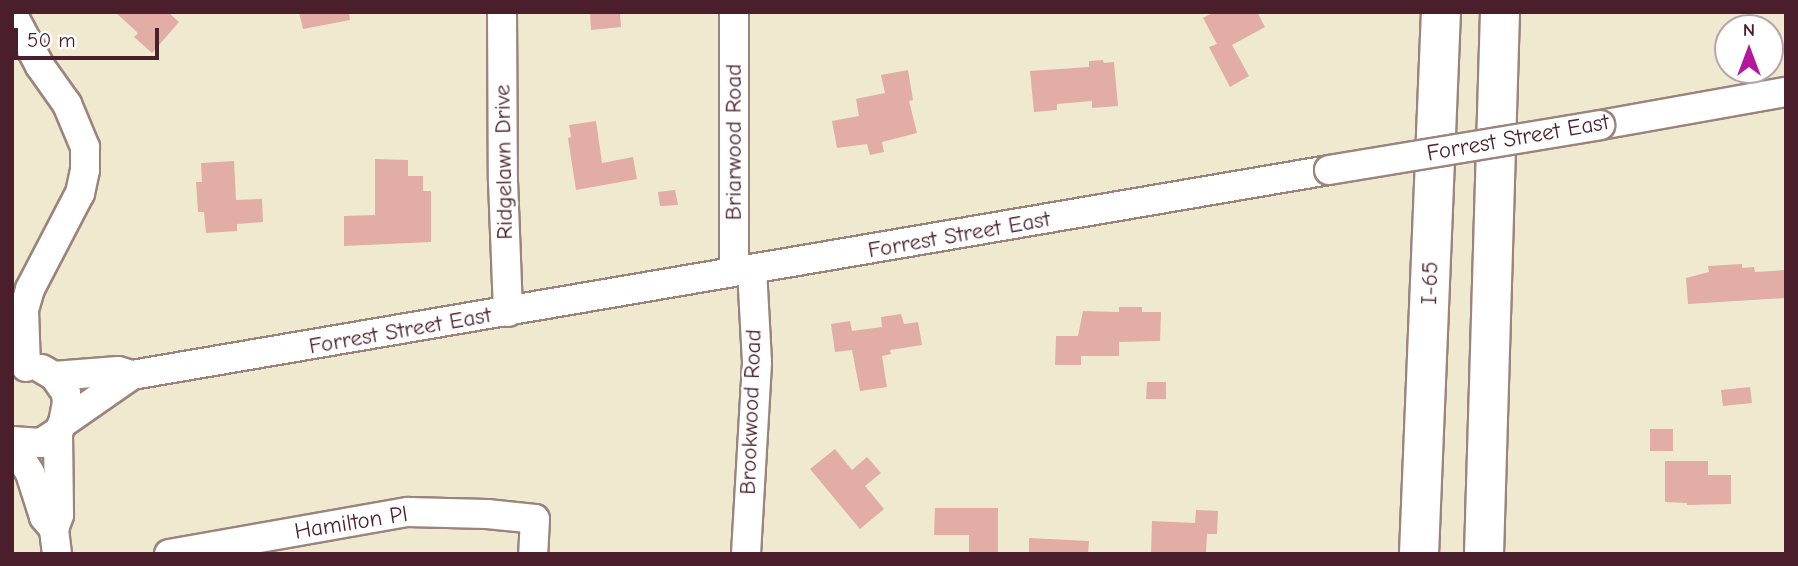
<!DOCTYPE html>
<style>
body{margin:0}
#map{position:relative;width:1798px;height:566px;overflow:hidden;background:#efe9cf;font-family:"Comic Neue",sans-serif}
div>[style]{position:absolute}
.building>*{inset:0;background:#e1ada4}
.roads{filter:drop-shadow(2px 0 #9c847d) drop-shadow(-2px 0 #9c847d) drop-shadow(0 2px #9c847d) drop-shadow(0 -2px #9c847d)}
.minor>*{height:28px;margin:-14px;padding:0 14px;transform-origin:14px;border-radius:14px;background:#fff}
.highway>*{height:38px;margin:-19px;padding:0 19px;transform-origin:19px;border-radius:19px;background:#fff}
.bridges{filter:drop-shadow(2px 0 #9c847d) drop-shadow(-2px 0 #9c847d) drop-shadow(0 2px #9c847d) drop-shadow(0 -2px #9c847d)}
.minor-bridge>*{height:28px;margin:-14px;padding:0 14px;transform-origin:14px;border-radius:14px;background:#fff}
span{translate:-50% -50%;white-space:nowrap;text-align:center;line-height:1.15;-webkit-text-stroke:5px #fff;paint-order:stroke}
.street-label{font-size:23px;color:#4a1f2b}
.frame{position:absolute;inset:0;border:14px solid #4a1f2b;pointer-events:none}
.north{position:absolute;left:1714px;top:14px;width:70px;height:70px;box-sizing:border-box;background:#fff;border:2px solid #b7a5aa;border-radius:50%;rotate:0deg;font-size:19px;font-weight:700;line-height:28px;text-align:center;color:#4a1f2b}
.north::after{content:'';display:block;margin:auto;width:24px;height:32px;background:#b5179e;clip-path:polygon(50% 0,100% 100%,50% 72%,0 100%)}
.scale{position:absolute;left:14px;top:28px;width:145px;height:32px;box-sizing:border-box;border:4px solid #4a1f2b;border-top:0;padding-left:9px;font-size:21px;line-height:24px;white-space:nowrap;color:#4a1f2b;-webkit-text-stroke:5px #fff;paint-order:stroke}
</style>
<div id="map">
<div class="building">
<i style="clip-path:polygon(115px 12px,168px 12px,179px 22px,152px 53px,134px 37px,138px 33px)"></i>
<i style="clip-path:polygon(299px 12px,349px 12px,350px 20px,303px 29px)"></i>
<i style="clip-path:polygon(590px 12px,620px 12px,621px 27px,591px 30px)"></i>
<i style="clip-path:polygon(1214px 12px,1257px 12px,1265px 27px,1232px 45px,1249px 76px,1230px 87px,1209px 47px,1217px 44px,1203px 18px)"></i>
<i style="clip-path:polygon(1103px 60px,1104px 63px,1114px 62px,1118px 106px,1092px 108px,1092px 101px,1057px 104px,1057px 110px,1034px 112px,1030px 71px,1089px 67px,1089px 61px)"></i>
<i style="clip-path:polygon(908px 70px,913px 100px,909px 101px,917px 133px,882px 142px,884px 152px,870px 155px,867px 144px,837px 148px,832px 121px,859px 116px,856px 99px,885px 93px,881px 75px)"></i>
<i style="clip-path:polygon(596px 121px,602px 163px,633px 157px,637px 179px,576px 190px,568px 138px,571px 137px,569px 125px)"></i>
<i style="clip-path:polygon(375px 159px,408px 160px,408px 176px,423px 176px,423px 191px,431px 191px,431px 242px,344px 246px,344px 216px,375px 215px)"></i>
<i style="clip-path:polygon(234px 161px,236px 200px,262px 199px,263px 222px,237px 224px,237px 231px,206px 233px,204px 212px,198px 212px,196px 182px,202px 182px,201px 163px)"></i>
<i style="clip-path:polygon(675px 190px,678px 205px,660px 206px,658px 192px)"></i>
<i style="clip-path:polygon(1742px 264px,1742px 268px,1754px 267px,1755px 272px,1786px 270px,1786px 298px,1688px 304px,1686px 278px,1709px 272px,1708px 266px)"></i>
<i style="clip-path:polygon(1119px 307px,1142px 307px,1142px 312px,1161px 312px,1160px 341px,1119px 342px,1119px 356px,1081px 356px,1081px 365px,1055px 365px,1056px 336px,1078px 336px,1083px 311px,1119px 312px)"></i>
<i style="clip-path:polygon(901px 314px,904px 324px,918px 322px,922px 345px,890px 350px,891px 354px,882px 356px,887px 387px,860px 391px,852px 350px,835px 352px,831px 324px,850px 321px,852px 331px,882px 327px,881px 317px)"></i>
<i style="clip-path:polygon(1147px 382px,1166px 382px,1166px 399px,1146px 399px)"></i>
<i style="clip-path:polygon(1750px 387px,1752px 403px,1723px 406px,1721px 390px)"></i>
<i style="clip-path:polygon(1650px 429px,1673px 429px,1673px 451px,1650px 451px)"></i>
<i style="clip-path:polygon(835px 449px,852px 470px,867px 457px,881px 473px,865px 486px,884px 509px,860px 529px,810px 469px)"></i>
<i style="clip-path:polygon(1665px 461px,1708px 461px,1708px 475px,1731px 475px,1731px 504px,1687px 505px,1687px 503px,1665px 502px)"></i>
<i style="clip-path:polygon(935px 508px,998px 508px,998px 554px,969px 554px,969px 535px,934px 535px)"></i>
<i style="clip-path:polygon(1196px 510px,1218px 511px,1217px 534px,1207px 534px,1206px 554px,1151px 554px,1152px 521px,1195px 523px)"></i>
<i style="clip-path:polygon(1029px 538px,1089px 541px,1088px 554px,1029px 554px)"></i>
</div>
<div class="roads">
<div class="minor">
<i style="left:502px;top:12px;width:169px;rotate:89.7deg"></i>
<i style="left:503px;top:181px;width:131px;rotate:87.8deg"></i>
<i style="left:12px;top:13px;width:60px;rotate:62.2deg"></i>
<i style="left:40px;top:66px;width:47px;rotate:54.6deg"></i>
<i style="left:67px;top:104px;width:47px;rotate:67.3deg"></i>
<i style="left:85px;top:147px;width:23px;rotate:90deg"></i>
<i style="left:85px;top:170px;width:24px;rotate:102deg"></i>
<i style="left:80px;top:193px;width:108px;rotate:117.5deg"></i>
<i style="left:30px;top:289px;width:22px;rotate:106deg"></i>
<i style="left:24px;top:310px;width:57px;rotate:88deg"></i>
<i style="left:1600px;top:125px;width:189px;rotate:-10.1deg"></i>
<i style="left:734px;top:271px;width:259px;rotate:-90deg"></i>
<i style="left:54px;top:376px;width:64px;rotate:-4.5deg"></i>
<i style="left:118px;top:371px;width:15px;rotate:16deg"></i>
<i style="left:132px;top:375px;width:1214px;rotate:-9.72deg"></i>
<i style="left:63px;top:423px;width:84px;rotate:-34.8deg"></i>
<i style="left:12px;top:441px;width:29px;rotate:4deg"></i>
<i style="left:41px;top:443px;width:20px;rotate:-33deg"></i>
<i style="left:58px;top:432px;width:10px;rotate:-61deg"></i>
<i style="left:63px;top:423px;width:20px;rotate:-79deg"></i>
<i style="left:67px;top:403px;width:10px;rotate:-96deg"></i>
<i style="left:66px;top:393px;width:21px;rotate:-125deg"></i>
<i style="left:54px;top:376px;width:14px;rotate:-150deg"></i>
<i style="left:12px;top:444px;width:34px;rotate:58deg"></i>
<i style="left:30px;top:473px;width:46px;rotate:72.3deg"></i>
<i style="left:44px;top:517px;width:16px;rotate:50deg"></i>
<i style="left:57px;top:554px;width:25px;rotate:-97deg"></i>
<i style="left:54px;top:529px;width:15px;rotate:-70deg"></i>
<i style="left:59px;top:515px;width:83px;rotate:-90.7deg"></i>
<i style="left:169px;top:554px;width:243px;rotate:-10deg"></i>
<i style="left:408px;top:512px;width:79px;rotate:1.5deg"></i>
<i style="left:487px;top:514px;width:48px;rotate:5.9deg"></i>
<i style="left:535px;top:519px;width:35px;rotate:93deg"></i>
<i style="left:746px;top:554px;width:192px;rotate:-86.7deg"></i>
<i style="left:757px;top:362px;width:92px;rotate:-93.1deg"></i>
</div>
<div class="highway">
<i style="left:1419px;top:554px;width:542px;rotate:-87.68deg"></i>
<i style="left:1484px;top:554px;width:542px;rotate:-88.31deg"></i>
</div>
</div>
<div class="bridges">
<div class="minor-bridge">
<i style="left:1329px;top:170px;width:275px;rotate:-9.4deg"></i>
</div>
</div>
<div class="street-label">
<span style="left:1518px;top:138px;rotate:-10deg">Forrest Street East</span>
<span style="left:734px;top:142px;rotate:-90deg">Briarwood Road</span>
<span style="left:504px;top:162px;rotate:-91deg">Ridgelawn Drive</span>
<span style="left:959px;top:235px;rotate:-10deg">Forrest Street East</span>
<span style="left:1430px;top:283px;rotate:-88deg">I-65</span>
<span style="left:400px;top:331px;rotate:-10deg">Forrest Street East</span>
<span style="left:751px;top:412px;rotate:-88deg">Brookwood Road</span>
<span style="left:351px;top:523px;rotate:-9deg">Hamilton Pl</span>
</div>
<div class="frame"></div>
<div class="north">N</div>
<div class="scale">50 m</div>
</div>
